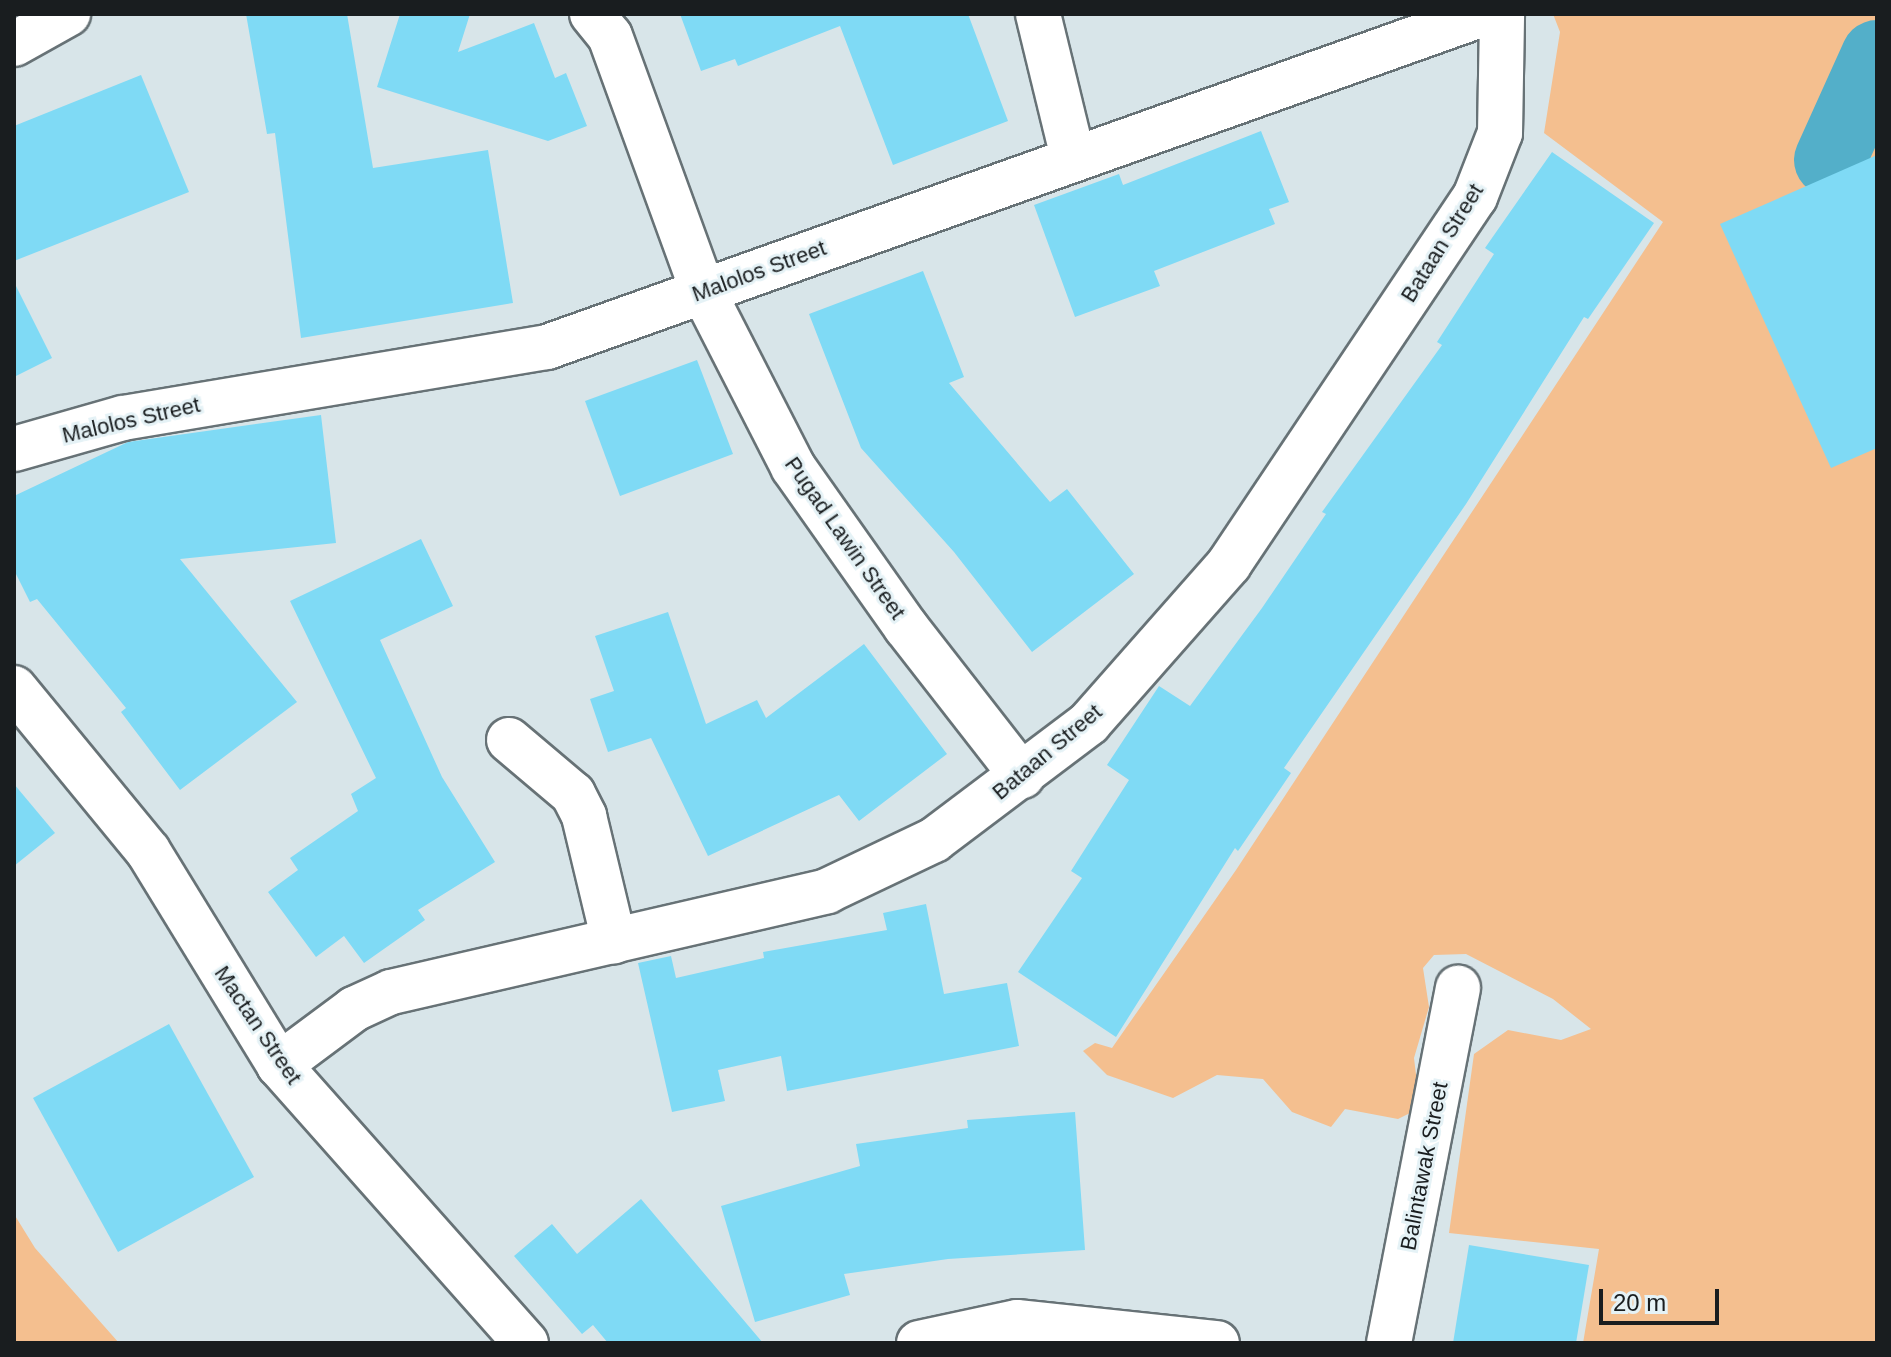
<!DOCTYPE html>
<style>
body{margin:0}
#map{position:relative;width:1891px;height:1357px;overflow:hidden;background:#d8e5e9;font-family:Arial,sans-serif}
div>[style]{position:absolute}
.green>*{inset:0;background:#f4bf8f}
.river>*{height:72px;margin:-36px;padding:0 36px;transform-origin:36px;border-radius:36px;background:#53afc9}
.building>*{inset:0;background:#7fdaf5}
.roads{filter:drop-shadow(2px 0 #677276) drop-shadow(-2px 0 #677276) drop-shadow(0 2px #677276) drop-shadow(0 -2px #677276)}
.minor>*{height:44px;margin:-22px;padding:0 22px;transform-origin:22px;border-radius:22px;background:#fff}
span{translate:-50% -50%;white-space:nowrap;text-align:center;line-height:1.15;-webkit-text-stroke:6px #e5f2f6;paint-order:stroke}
.street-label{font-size:22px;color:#191d1f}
.frame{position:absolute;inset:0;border:16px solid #191d1f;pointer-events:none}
.scale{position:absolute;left:1599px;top:1289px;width:120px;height:36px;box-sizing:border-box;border:4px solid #191d1f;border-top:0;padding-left:10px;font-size:24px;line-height:28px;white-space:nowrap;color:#191d1f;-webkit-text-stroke:6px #e5f2f6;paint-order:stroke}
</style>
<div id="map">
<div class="green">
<i style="clip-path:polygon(1553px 14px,1877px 14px,1877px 1343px,1583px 1343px,1599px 1249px,1449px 1233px,1474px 1054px,1508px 1030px,1561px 1040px,1591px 1029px,1553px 999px,1466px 954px,1434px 955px,1423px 968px,1429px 1007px,1414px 1058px,1420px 1108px,1398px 1119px,1345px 1109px,1331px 1127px,1292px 1112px,1263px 1079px,1217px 1075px,1173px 1098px,1107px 1075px,1083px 1051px,1095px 1043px,1112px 1048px,1236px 870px,1663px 222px,1544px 133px,1560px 32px)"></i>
<i style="clip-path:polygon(14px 1214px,35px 1248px,119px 1343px,14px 1343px)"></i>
</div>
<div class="river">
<i style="left:1830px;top:160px;width:114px;rotate:-65.7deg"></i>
</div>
<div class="building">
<i style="clip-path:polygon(246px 14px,347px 14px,373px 168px,488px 150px,513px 303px,301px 338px,275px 133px,267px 134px)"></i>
<i style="clip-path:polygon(400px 14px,470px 14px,458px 52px,534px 23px,555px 78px,566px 73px,587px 126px,548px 141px,377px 87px)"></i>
<i style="clip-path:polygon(680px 14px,968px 14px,1008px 121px,893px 165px,840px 26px,738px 66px,735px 59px,701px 71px)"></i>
<i style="clip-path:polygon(141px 75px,189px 192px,14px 261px,14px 126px)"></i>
<i style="clip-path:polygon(1261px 131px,1289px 202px,1269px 209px,1275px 224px,1154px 271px,1160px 286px,1075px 317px,1034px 205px,1119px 174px,1123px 185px)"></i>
<i style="clip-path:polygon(1552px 152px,1654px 223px,1588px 319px,1584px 317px,1466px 504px,1284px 768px,1291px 773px,1238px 851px,1235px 848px,1116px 1037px,1018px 972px,1082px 878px,1071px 871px,1129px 780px,1107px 765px,1159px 686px,1190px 706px,1262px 608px,1326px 514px,1322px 512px,1442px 345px,1437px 342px,1494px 254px,1485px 248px)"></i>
<i style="clip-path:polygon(1877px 155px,1877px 448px,1831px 468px,1720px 224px)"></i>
<i style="clip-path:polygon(923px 271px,964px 377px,949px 383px,1050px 502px,1067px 489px,1134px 574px,1032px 652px,954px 552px,861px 448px,809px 314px)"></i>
<i style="clip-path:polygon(14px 282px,52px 358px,14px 377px)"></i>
<i style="clip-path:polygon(697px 360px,733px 454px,620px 496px,585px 401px)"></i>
<i style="clip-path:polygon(321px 415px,336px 543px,180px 559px,297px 702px,180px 790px,121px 712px,126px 708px,37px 599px,30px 602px,14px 570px,14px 496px,128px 442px)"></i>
<i style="clip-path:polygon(421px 539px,453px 606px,380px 640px,442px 777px,495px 862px,418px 910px,425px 920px,364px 963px,344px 936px,316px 957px,268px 892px,298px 870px,290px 858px,358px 811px,351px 794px,376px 778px,290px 601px)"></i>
<i style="clip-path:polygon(668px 612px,706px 724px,757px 700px,766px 718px,864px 644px,947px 754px,859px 821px,839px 795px,708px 856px,651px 738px,608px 752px,590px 699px,614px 691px,595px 636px)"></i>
<i style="clip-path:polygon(14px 784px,55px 833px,14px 866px)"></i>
<i style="clip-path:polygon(926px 904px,944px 994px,1007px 983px,1019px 1046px,787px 1091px,781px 1056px,718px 1070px,725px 1101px,672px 1112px,638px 963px,671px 956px,676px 978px,764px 958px,763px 952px,887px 930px,883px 913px)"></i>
<i style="clip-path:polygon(169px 1024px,254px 1177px,118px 1252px,33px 1098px)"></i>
<i style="clip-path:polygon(1075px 1112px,1085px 1250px,948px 1259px,844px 1274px,850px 1295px,755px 1322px,721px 1206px,860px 1166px,856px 1144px,968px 1128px,967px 1120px)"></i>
<i style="clip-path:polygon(641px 1199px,763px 1343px,608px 1343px,593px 1325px,582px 1334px,514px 1256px,552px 1224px,577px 1254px)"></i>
<i style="clip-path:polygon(1469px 1245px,1589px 1265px,1576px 1343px,1453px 1343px)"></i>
</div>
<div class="roads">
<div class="minor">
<i style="left:592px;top:14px;width:28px;rotate:51deg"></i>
<i style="left:610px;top:36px;width:271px;rotate:70deg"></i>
<i style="left:703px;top:291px;width:198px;rotate:62.9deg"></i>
<i style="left:793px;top:467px;width:196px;rotate:54.8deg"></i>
<i style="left:906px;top:627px;width:189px;rotate:52.1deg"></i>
<i style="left:1038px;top:14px;width:148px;rotate:76.3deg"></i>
<i style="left:14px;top:44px;width:62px;rotate:-29.1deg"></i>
<i style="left:14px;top:449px;width:113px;rotate:-15.9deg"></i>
<i style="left:123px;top:418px;width:430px;rotate:-9.5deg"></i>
<i style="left:547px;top:347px;width:993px;rotate:-19.58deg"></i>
<i style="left:14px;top:688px;width:211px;rotate:50.6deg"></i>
<i style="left:148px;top:851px;width:251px;rotate:58.5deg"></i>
<i style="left:279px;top:1065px;width:372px;rotate:48.4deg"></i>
<i style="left:509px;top:740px;width:84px;rotate:40.2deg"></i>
<i style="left:573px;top:794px;width:25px;rotate:63deg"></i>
<i style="left:584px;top:816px;width:129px;rotate:76.5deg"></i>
<i style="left:279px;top:1065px;width:94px;rotate:-36.7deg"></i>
<i style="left:354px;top:1009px;width:41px;rotate:-24.7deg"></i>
<i style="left:391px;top:992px;width:448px;rotate:-13deg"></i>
<i style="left:827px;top:891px;width:119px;rotate:-25.5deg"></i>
<i style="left:934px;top:840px;width:194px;rotate:-37deg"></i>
<i style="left:1089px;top:723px;width:212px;rotate:-48.6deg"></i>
<i style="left:1229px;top:564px;width:442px;rotate:-56.2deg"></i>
<i style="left:1475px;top:197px;width:69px;rotate:-68.7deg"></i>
<i style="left:1500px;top:133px;width:119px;rotate:-89deg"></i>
<i style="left:919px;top:1343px;width:100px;rotate:-12.1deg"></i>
<i style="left:1017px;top:1322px;width:201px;rotate:6deg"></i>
<i style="left:1389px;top:1343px;width:362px;rotate:-79deg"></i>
</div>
</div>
<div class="street-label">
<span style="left:1442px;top:243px;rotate:-58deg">Bataan Street</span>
<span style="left:759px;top:271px;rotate:-20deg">Malolos Street</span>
<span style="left:131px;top:420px;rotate:-13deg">Malolos Street</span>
<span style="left:845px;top:538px;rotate:55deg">Pugad Lawin Street</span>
<span style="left:1047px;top:752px;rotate:-40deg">Bataan Street</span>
<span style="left:258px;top:1025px;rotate:56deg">Mactan Street</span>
<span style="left:1424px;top:1166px;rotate:-79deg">Balintawak Street</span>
</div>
<div class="frame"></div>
<div class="scale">20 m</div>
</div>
